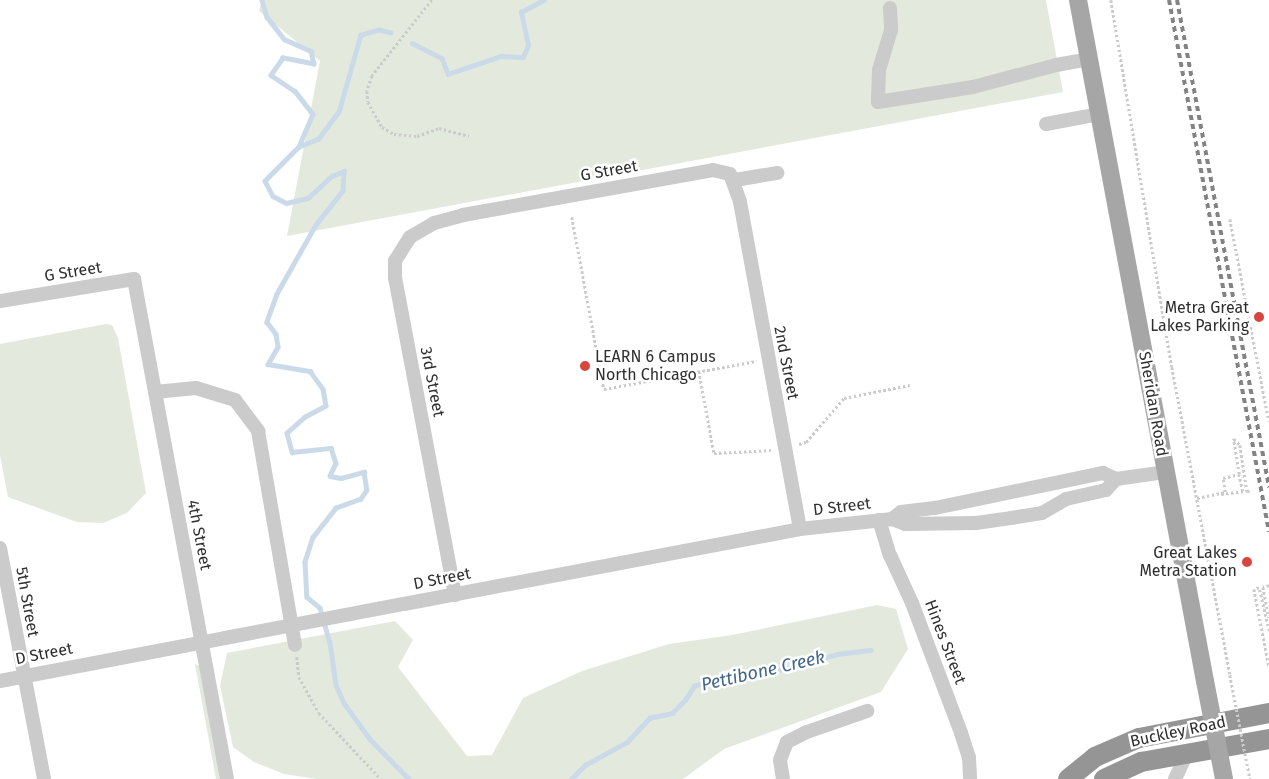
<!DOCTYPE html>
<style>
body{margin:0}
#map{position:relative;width:1269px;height:779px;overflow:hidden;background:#fff;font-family:"Fira Sans",sans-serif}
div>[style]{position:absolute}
.green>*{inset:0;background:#e3eadd}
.stream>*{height:4.5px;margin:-2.25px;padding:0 2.25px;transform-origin:2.25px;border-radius:2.25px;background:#cbdae9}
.path>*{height:2.5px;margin-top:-1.25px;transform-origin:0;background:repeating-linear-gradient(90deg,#cbcbcb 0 2.5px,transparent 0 5px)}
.minor>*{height:14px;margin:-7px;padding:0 7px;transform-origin:7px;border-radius:7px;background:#cbcbcb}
.major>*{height:18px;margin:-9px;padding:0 9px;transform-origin:9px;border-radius:9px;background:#a6a6a6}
.highway>*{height:20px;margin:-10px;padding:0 10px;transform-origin:10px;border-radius:10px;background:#959595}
.rail>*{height:4px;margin-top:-2px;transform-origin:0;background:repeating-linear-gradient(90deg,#838383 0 5px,transparent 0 9px)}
.path-bridge>*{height:2.5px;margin-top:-1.25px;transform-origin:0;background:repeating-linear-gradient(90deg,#cbcbcb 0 2.5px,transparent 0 5px)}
.minor-bridge>*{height:14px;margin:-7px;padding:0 7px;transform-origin:7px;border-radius:7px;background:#cbcbcb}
.major-bridge>*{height:18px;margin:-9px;padding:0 9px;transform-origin:9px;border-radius:9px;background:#a6a6a6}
.dots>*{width:14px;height:14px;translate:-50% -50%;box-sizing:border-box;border:2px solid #fff;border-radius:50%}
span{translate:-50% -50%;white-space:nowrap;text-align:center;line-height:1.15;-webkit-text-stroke:5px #fff;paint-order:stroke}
.street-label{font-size:16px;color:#2e2e2e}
.poi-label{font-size:16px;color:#2e2e2e}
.right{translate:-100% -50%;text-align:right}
.left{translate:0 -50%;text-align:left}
.water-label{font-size:18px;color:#42668a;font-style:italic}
</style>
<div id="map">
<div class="green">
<i style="clip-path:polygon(262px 0,1046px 0,1063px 92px,287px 236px,320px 61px,259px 11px)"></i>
<i style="clip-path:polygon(106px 324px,112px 325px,118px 338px,146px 493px,127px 513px,103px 523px,77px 522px,8px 497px,0 455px,0 344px)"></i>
<i style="clip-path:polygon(877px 605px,896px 609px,908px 649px,881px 692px,724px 749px,683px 779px,317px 779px,284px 774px,254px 762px,233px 747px,220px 686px,227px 653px,395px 621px,413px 640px,398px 667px,467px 756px,492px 755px,523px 698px,582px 671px,669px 644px,732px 635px)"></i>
<i style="clip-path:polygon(195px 664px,199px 666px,222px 779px,216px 779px)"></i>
</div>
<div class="stream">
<i style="left:262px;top:0;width:18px;rotate:74deg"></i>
<i style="left:267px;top:17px;width:28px;rotate:52deg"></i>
<i style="left:284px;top:39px;width:30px;rotate:24deg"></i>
<i style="left:311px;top:51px;width:13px;rotate:77deg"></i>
<i style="left:314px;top:64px;width:32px;rotate:-169deg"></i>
<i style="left:283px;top:58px;width:21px;rotate:125deg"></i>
<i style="left:271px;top:75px;width:29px;rotate:34deg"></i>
<i style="left:295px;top:91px;width:29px;rotate:52deg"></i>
<i style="left:313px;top:114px;width:36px;rotate:113deg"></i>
<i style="left:391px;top:33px;width:12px;rotate:-166deg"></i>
<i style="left:379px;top:30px;width:19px;rotate:164deg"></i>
<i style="left:361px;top:35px;width:80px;rotate:105.9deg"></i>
<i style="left:339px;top:112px;width:34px;rotate:127deg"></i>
<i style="left:319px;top:139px;width:22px;rotate:158deg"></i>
<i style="left:299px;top:147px;width:48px;rotate:135deg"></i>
<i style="left:265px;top:181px;width:17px;rotate:62deg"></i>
<i style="left:273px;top:196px;width:15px;rotate:28deg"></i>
<i style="left:286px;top:203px;width:23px;rotate:-13deg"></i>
<i style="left:308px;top:198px;width:33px;rotate:-43deg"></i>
<i style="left:332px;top:176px;width:13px;rotate:-23deg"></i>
<i style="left:344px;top:171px;width:20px;rotate:93deg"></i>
<i style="left:343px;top:191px;width:43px;rotate:128.5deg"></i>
<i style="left:316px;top:225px;width:79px;rotate:119.5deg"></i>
<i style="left:277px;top:294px;width:30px;rotate:110deg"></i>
<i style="left:267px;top:322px;width:15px;rotate:53deg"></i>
<i style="left:276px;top:334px;width:13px;rotate:81deg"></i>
<i style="left:278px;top:347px;width:20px;rotate:120deg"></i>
<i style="left:268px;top:364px;width:43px;rotate:9.5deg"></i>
<i style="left:310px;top:371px;width:22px;rotate:54deg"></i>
<i style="left:323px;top:389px;width:17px;rotate:80deg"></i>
<i style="left:326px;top:406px;width:24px;rotate:152deg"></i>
<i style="left:305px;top:417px;width:24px;rotate:138deg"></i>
<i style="left:287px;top:433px;width:20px;rotate:75deg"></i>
<i style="left:292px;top:452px;width:39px;rotate:-6deg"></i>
<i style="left:331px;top:448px;width:16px;rotate:72deg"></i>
<i style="left:336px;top:463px;width:14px;rotate:115deg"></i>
<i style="left:330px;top:476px;width:11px;rotate:10deg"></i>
<i style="left:341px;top:478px;width:24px;rotate:-15deg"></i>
<i style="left:364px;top:472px;width:18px;rotate:81deg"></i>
<i style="left:367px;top:490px;width:11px;rotate:124deg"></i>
<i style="left:361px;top:499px;width:27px;rotate:160deg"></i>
<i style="left:336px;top:508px;width:37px;rotate:128deg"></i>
<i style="left:313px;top:537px;width:26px;rotate:108deg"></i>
<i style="left:305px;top:562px;width:35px;rotate:87deg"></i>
<i style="left:307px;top:597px;width:17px;rotate:40deg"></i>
<i style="left:320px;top:608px;width:35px;rotate:74deg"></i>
<i style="left:330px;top:642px;width:43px;rotate:82.1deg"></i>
<i style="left:336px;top:685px;width:20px;rotate:66deg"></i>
<i style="left:344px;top:703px;width:44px;rotate:54.2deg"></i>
<i style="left:370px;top:739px;width:56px;rotate:45.7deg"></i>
<i style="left:412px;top:43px;width:34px;rotate:27deg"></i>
<i style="left:442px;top:58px;width:17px;rotate:69deg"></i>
<i style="left:448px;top:74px;width:56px;rotate:-18.8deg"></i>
<i style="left:501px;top:56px;width:22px;rotate:3deg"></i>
<i style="left:523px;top:57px;width:13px;rotate:-67deg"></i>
<i style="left:528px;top:45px;width:34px;rotate:-102deg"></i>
<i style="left:521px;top:12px;width:26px;rotate:-28deg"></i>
<i style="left:571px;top:779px;width:20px;rotate:-45deg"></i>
<i style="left:585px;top:765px;width:48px;rotate:-28.7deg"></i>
<i style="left:627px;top:742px;width:33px;rotate:-47deg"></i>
<i style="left:649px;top:718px;width:24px;rotate:-12deg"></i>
<i style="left:672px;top:713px;width:18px;rotate:-45deg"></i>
<i style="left:685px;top:700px;width:17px;rotate:-57deg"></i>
<i style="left:694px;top:686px;width:23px;rotate:-20deg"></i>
<i style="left:716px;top:678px;width:49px;rotate:-4.7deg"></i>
<i style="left:765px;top:674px;width:75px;rotate:-15.5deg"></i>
<i style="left:837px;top:654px;width:34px;rotate:-7deg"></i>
</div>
<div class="path">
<i style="left:432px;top:0;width:97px;rotate:128.3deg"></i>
<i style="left:372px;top:76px;width:16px;rotate:108deg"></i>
<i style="left:367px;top:91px;width:11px;rotate:85deg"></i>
<i style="left:368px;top:102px;width:29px;rotate:61deg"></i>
<i style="left:382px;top:127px;width:14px;rotate:30deg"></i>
<i style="left:394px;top:134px;width:23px;rotate:5deg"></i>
<i style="left:417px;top:136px;width:23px;rotate:-20deg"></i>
<i style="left:439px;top:128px;width:31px;rotate:15deg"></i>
<i style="left:1111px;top:0;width:372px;rotate:80.6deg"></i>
<i style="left:1172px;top:367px;width:313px;rotate:79.3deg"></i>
<i style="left:572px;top:217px;width:175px;rotate:79.5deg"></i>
<i style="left:604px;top:389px;width:155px;rotate:-10.4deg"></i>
<i style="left:1230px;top:219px;width:206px;rotate:79.1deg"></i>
<i style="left:699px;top:371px;width:83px;rotate:79.6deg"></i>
<i style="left:714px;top:453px;width:57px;rotate:-3deg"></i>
<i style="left:1234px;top:439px;width:8px;rotate:45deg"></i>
<i style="left:1240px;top:445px;width:47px;rotate:81.3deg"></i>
<i style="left:1247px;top:491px;width:5px;rotate:-11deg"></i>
<i style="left:799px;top:444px;width:7px;rotate:-16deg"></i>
<i style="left:806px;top:442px;width:58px;rotate:-49.2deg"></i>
<i style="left:844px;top:398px;width:67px;rotate:-11.1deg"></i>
<i style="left:1239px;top:474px;width:18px;rotate:77deg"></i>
<i style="left:1221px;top:494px;width:26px;rotate:-7deg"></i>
<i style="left:1197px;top:498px;width:29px;rotate:-12deg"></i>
<i style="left:1225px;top:492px;width:14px;rotate:-98deg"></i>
<i style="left:1223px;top:478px;width:16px;rotate:-14deg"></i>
<i style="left:1239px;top:474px;width:36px;rotate:-99deg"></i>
<i style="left:1269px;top:586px;width:6px;rotate:171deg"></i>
<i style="left:1263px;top:587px;width:31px;rotate:79deg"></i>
<i style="left:1269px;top:631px;width:44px;rotate:-103.1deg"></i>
<i style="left:1259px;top:588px;width:5px;rotate:169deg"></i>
<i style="left:1254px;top:589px;width:78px;rotate:79deg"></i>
<i style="left:297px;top:657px;width:20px;rotate:84deg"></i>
<i style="left:299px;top:677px;width:41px;rotate:60.9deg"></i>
<i style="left:319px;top:713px;width:91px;rotate:46.8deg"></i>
</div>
<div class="minor">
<i style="left:890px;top:8px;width:22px;rotate:87deg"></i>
<i style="left:891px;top:30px;width:42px;rotate:106.7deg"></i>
<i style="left:879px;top:70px;width:32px;rotate:92deg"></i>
<i style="left:878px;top:102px;width:96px;rotate:-9deg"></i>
<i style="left:973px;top:87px;width:86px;rotate:-14.8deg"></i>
<i style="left:1056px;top:65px;width:35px;rotate:-10deg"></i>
<i style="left:1046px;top:124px;width:55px;rotate:-10.5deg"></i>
<i style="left:735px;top:180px;width:43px;rotate:-9.5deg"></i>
<i style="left:0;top:301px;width:136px;rotate:-9.3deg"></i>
<i style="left:134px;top:279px;width:509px;rotate:79.46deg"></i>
<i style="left:155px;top:392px;width:41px;rotate:-5.6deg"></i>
<i style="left:196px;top:388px;width:41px;rotate:17.1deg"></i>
<i style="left:235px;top:400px;width:39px;rotate:53deg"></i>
<i style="left:258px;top:431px;width:217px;rotate:80.2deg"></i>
<i style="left:892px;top:519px;width:11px;rotate:-38deg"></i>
<i style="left:901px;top:512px;width:34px;rotate:-7deg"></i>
<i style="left:935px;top:508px;width:172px;rotate:-11.8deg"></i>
<i style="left:1103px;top:473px;width:14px;rotate:25deg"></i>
<i style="left:1116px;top:479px;width:49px;rotate:-8.1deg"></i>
<i style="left:879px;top:520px;width:37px;rotate:73deg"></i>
<i style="left:890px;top:555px;width:53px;rotate:65.4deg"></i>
<i style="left:912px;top:603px;width:139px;rotate:69.3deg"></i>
<i style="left:961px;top:733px;width:26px;rotate:72deg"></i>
<i style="left:969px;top:758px;width:21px;rotate:87deg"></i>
<i style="left:0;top:548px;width:235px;rotate:79.2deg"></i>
<i style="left:455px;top:595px;width:323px;rotate:-100.7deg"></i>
<i style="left:395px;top:278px;width:17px;rotate:-90deg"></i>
<i style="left:395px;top:261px;width:28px;rotate:-58deg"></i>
<i style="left:410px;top:237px;width:28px;rotate:-30deg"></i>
<i style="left:434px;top:223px;width:30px;rotate:-15deg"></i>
<i style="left:463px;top:215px;width:254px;rotate:-10.2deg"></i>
<i style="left:713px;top:170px;width:17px;rotate:13deg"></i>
<i style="left:730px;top:174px;width:30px;rotate:70deg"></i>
<i style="left:740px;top:202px;width:332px;rotate:79.6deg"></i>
<i style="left:404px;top:604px;width:403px;rotate:-10.7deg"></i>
<i style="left:800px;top:529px;width:93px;rotate:-6.2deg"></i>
<i style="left:892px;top:519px;width:14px;rotate:21deg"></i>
<i style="left:905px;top:524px;width:71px;rotate:-0.8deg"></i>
<i style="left:976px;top:523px;width:35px;rotate:-8deg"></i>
<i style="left:1011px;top:518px;width:31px;rotate:-9deg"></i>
<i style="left:1042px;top:513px;width:28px;rotate:-30deg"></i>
<i style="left:1066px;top:499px;width:41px;rotate:-12.7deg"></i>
<i style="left:1106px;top:490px;width:15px;rotate:-48deg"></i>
<i style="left:0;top:681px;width:229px;rotate:-10.8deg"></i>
<i style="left:783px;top:779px;width:19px;rotate:-99deg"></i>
<i style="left:780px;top:760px;width:19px;rotate:-69deg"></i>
<i style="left:787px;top:742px;width:22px;rotate:-27deg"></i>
<i style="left:807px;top:732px;width:64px;rotate:-19.3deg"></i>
<i style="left:1175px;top:779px;width:29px;rotate:-65deg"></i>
</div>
<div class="major">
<i style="left:1078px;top:0;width:693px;rotate:79.44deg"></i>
</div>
<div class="highway">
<i style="left:1068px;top:779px;width:35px;rotate:-39deg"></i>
<i style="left:1095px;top:757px;width:48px;rotate:-23.4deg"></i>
<i style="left:1139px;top:738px;width:132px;rotate:-10.9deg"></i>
<i style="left:1104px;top:779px;width:41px;rotate:-24.7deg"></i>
<i style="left:1141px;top:762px;width:130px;rotate:-10.2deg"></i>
</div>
<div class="rail">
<i style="left:1169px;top:0;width:541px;rotate:79.35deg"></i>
<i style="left:1177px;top:0;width:496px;rotate:79.3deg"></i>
</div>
<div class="path-bridge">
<i style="left:1230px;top:675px;width:106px;rotate:79.1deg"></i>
</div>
<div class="minor-bridge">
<i style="left:225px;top:638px;width:182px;rotate:-10.8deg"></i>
</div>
<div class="major-bridge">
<i style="left:1205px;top:681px;width:100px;rotate:79deg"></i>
</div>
<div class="dots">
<i style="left:1259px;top:317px;background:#d8443e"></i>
<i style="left:585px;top:366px;background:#d8443e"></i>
<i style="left:1247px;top:562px;background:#d8443e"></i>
</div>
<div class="street-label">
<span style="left:609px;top:171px;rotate:-10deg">G Street</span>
<span style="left:73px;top:272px;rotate:-9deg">G Street</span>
<span style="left:786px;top:363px;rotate:79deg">2nd Street</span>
<span style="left:432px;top:382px;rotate:79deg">3rd Street</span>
<span style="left:1153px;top:404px;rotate:80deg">Sheridan Road</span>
<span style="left:842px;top:507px;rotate:-7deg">D Street</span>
<span style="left:199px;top:535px;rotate:79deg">4th Street</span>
<span style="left:442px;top:579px;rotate:-11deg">D Street</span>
<span style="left:27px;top:602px;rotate:80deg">5th Street</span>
<span style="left:945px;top:642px;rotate:69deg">Hines Street</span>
<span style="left:44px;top:654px;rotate:-11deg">D Street</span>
<span style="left:1178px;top:732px;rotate:-12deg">Buckley Road</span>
</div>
<div class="poi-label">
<span class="right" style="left:1249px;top:317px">Metra Great<br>Lakes Parking</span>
<span class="left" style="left:595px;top:366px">LEARN 6 Campus<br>North Chicago</span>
<span class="right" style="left:1237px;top:562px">Great Lakes<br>Metra Station</span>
</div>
<div class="water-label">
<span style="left:763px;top:671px;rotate:-13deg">Pettibone Creek</span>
</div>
</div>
